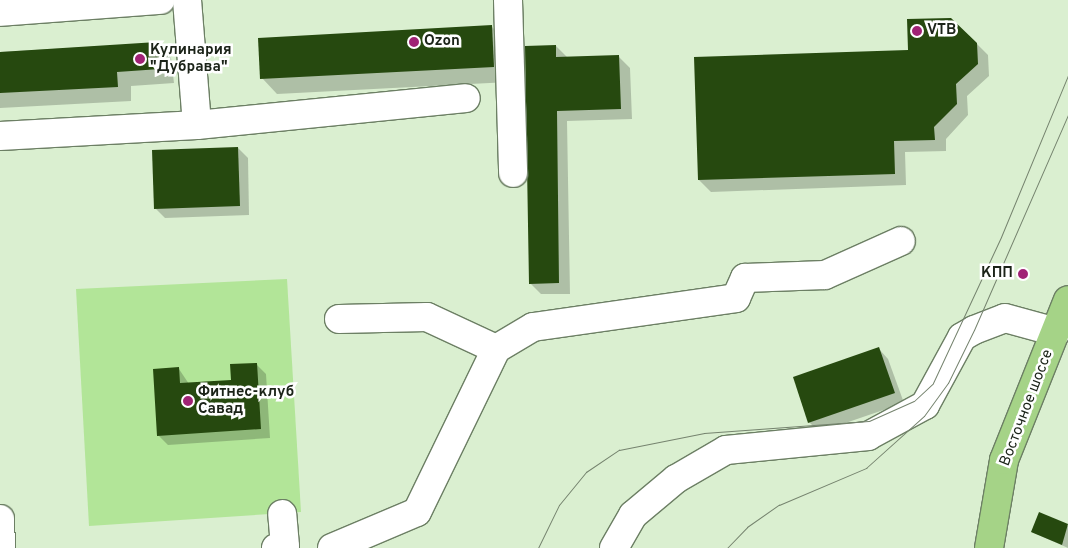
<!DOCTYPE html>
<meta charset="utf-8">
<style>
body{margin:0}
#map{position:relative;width:1068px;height:548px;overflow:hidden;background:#daefd0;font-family:Overpass,sans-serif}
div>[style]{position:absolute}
.green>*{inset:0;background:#b2e598}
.shadow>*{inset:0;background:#0003}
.building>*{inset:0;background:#26490f}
.roads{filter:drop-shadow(1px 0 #6c7f64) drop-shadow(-1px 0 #6c7f64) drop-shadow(0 1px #6c7f64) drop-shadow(0 -1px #6c7f64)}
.minor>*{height:28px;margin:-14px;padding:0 14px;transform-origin:14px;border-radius:14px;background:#fff}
.major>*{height:28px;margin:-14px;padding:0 14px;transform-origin:14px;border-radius:14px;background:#a5d387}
.tram>*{height:1px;margin:-0.5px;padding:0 0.5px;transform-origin:0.5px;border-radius:0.5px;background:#75836e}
.dots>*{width:14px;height:14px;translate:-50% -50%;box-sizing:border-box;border:2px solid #fff;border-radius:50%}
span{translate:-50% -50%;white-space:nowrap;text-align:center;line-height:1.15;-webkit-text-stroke:5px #fff;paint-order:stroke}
.poi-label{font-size:15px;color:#1b2318;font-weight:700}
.left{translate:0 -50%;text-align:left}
.right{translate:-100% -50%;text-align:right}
.street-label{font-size:15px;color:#1b2318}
</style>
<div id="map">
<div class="green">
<i style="clip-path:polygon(287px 279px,301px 512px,89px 526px,76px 289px)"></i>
</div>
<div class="shadow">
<i style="clip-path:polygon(491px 26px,507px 42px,509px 82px,277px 94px,262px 78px)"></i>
<i style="clip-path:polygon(157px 43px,171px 58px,174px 83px,131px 86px,131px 101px,0 108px,0 52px)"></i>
<i style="clip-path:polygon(976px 43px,988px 55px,989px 76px,967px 96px,968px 115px,946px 139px,946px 151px,905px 152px,906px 185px,711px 192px,699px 180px,909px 51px)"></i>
<i style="clip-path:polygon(556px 46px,567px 57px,619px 57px,630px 68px,632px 119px,567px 121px,570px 294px,541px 294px,530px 283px)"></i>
<i style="clip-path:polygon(238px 148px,248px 158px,249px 215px,165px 218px,156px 209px)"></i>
<i style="clip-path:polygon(879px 349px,888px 359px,904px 403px,819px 432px,809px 422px)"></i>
<i style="clip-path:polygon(256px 364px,266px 374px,270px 438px,168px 445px,158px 435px,179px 369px,189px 384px,232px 381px)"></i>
<i style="clip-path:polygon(1040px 514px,1068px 526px,1068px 548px,1032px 532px)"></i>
</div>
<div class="building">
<i style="clip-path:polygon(951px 18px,977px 43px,978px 64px,956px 84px,957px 104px,934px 127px,935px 140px,894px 141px,895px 174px,698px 180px,694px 57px,908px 50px,907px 19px)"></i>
<i style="clip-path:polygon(492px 25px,494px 67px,260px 79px,258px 38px)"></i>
<i style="clip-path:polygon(157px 42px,160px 69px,117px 72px,118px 87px,0 93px,0 52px)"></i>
<i style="clip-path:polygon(556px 45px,556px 57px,619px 55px,621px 109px,557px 111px,559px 283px,529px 284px,525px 46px)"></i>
<i style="clip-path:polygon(238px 147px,240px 206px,154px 209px,152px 150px)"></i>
<i style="clip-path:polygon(879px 347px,895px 393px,808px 423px,793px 377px)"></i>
<i style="clip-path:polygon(257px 363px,261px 429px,157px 436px,153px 369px,179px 367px,180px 383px,231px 380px,230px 364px)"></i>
<i style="clip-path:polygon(1039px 512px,1068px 524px,1062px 545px,1031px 532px)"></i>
</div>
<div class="roads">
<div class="minor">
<i style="left:187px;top:0;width:125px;rotate:85.4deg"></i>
<i style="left:508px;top:0;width:173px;rotate:88.3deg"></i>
<i style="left:0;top:12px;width:161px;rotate:-4.3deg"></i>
<i style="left:0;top:136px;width:197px;rotate:-3.2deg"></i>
<i style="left:197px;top:125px;width:270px;rotate:-5.7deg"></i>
<i style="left:339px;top:319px;width:88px;rotate:-1.3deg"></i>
<i style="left:427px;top:317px;width:76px;rotate:24.9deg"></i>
<i style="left:0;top:519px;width:29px;rotate:88deg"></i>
<i style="left:276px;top:548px;width:9px;rotate:-13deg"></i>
<i style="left:285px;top:546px;width:32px;rotate:-95deg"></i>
<i style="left:332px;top:548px;width:92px;rotate:-23deg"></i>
<i style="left:417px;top:512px;width:181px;rotate:-64.1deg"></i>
<i style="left:496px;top:349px;width:43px;rotate:-30.7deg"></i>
<i style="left:533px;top:327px;width:205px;rotate:-8.1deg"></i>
<i style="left:736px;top:298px;width:22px;rotate:-66deg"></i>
<i style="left:745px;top:278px;width:80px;rotate:-2.1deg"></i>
<i style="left:825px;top:275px;width:83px;rotate:-24.1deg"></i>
<i style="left:614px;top:548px;width:38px;rotate:-60deg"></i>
<i style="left:633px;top:515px;width:56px;rotate:-39.9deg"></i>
<i style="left:676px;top:479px;width:58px;rotate:-30.1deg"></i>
<i style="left:726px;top:450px;width:143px;rotate:-5.6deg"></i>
<i style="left:868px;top:436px;width:65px;rotate:-28.5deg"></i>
<i style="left:925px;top:405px;width:77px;rotate:-61.4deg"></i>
<i style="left:962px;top:337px;width:14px;rotate:-30deg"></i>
<i style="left:974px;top:330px;width:33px;rotate:-21deg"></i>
<i style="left:1005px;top:318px;width:53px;rotate:15.4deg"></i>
</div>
<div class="major">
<i style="left:989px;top:548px;width:89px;rotate:-80.3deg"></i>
<i style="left:1004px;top:460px;width:172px;rotate:-68.2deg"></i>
</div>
</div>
<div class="tram">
<i style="left:538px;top:548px;width:48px;rotate:-64deg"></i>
<i style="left:559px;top:505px;width:43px;rotate:-50.7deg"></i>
<i style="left:586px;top:472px;width:40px;rotate:-34deg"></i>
<i style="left:619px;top:450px;width:87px;rotate:-11.3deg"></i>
<i style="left:704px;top:433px;width:165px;rotate:-4.2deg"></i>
<i style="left:869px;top:421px;width:49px;rotate:-24deg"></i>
<i style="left:914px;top:401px;width:26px;rotate:-43deg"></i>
<i style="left:933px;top:383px;width:161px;rotate:-65deg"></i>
<i style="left:1001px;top:237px;width:175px;rotate:-67.5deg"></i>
<i style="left:727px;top:548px;width:29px;rotate:-46deg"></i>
<i style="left:747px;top:527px;width:39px;rotate:-35deg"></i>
<i style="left:779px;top:505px;width:95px;rotate:-23deg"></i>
<i style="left:866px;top:468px;width:78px;rotate:-41.9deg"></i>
<i style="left:924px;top:416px;width:41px;rotate:-54deg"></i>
<i style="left:948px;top:383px;width:59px;rotate:-63.9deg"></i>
<i style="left:974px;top:330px;width:235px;rotate:-66.4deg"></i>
</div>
<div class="dots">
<i style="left:917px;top:31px;background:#a02275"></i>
<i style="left:414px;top:42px;background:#a02275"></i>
<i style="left:140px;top:59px;background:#a02275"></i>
<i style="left:1023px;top:274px;background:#a02275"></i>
<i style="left:188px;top:401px;background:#a02275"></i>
</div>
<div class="poi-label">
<span class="left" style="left:927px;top:31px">VTB</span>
<span class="left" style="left:424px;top:42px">Ozon</span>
<span class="left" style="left:150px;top:59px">Кулинария<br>"Дубрава"</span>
<span class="right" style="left:1013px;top:274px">КПП</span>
<span class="left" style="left:198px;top:401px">Фитнес-клуб<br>Савад</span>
</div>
<div class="street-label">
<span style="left:1027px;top:408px;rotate:-69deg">Восточное шоссе</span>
</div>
</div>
